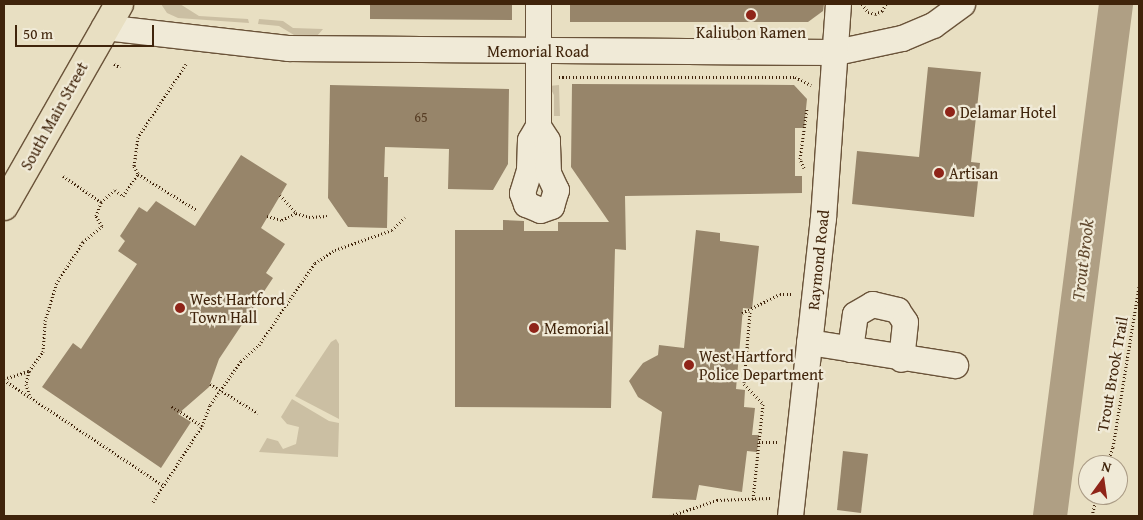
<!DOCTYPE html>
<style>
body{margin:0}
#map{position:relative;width:1143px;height:520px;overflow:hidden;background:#e8dfc2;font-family:"Gentium Book Plus",serif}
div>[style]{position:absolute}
.green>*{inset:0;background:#cbbfa3}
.river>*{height:34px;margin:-17px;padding:0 17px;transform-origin:17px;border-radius:17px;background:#af9f84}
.building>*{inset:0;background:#97856a}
.path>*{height:3px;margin-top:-1.5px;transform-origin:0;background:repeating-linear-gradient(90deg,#40240b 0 1px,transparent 0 3.5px)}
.roads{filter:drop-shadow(1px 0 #6a5339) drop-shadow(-1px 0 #6a5339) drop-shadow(0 1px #6a5339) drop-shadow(0 -1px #6a5339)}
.minor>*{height:25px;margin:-12.5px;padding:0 12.5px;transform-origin:12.5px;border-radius:12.5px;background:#f0ead7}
.major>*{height:28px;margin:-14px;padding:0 14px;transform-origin:14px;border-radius:14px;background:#e8dfc2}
.dots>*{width:14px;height:14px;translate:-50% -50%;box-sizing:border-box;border:2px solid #f0ead7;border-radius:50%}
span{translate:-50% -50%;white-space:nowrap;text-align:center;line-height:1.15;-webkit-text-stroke:4.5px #f0ead7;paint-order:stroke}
.number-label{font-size:14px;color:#563c23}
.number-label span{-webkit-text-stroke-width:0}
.poi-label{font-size:16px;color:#40240b}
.left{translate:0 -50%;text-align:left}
.street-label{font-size:16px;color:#40240b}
.water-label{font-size:18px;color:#61492f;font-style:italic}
.frame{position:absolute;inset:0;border:5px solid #40240b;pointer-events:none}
.north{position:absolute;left:1078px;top:455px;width:50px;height:50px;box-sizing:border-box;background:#f0ead7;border:1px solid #aa9b85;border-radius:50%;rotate:14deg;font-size:14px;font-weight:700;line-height:20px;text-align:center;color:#40240b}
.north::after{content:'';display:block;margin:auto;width:18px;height:22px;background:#8f2418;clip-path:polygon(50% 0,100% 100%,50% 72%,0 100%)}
.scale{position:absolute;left:15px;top:25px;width:139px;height:22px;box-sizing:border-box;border:2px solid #40240b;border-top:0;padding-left:6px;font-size:15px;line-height:18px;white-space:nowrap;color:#40240b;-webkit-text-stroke:4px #f0ead7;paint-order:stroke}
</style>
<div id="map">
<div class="green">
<i style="clip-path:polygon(161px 4px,180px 4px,199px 16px,248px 19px,249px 23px,178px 18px,167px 13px)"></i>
<i style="clip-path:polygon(259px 19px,283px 21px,293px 28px,323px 29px,317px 36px,294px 35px,279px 26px,258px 24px)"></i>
<i style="clip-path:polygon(559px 85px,560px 116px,554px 116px,554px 95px,549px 86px)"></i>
<i style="clip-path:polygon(336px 339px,339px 344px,339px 419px,295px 396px,331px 342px)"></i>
<i style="clip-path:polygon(292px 399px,329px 421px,339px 423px,338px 457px,259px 452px,267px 438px,278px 441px,283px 449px,296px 444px,299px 427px,287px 424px,281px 417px)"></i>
</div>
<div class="river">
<i style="left:1050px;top:516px;width:516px;rotate:-82.65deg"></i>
</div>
<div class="building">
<i style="clip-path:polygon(370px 4px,512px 4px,512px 20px,370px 19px)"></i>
<i style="clip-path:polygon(570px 4px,824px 4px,823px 11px,808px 22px,570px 22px)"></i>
<i style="clip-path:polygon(928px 67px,981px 72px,971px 162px,980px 163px,974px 217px,852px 204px,857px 151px,919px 157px)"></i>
<i style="clip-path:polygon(572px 84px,794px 85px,807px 99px,804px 128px,795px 128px,795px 176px,802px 176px,802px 193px,625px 196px,626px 250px,615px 249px,611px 408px,455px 407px,455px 230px,503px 230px,503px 220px,524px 221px,524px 231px,558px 231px,558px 222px,609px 222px,571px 167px)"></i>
<i style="clip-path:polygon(330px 85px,509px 89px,508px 164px,493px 190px,448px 189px,449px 149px,385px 147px,384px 177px,388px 177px,387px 228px,348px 227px,328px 198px)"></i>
<i style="clip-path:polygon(241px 155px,287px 184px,261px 228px,285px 244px,266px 273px,273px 278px,219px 359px,209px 387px,178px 414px,191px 422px,161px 468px,42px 387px,73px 343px,81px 349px,137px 264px,118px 251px,125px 241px,120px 236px,139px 207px,147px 212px,156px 201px,195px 226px)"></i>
<i style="clip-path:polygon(696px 230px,720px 233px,720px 241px,759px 246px,752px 309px,743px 308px,736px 389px,745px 390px,744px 407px,755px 408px,752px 435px,759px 435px,757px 452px,747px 451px,742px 492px,699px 485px,696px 500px,652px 498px,662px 412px,638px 397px,629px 381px,643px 363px,658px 355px,659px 345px,684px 348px)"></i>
<i style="clip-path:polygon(843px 451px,868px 454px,861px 513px,837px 510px)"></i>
</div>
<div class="path">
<i style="left:862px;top:4px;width:10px;rotate:53deg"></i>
<i style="left:868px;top:12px;width:7px;rotate:16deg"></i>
<i style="left:875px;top:14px;width:8px;rotate:-23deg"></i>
<i style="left:882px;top:11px;width:8px;rotate:-60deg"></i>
<i style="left:114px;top:64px;width:7px;rotate:27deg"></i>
<i style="left:186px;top:64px;width:87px;rotate:123.3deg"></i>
<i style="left:138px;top:137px;width:29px;rotate:98deg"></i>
<i style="left:134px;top:166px;width:9px;rotate:63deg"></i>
<i style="left:138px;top:174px;width:69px;rotate:31.4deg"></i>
<i style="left:559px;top:77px;width:236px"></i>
<i style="left:795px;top:77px;width:18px;rotate:27deg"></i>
<i style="left:804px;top:168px;width:10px;rotate:-114deg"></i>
<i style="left:800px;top:159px;width:51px;rotate:-82.2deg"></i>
<i style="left:63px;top:176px;width:46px;rotate:34.4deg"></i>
<i style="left:280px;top:195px;width:24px;rotate:48deg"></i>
<i style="left:296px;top:213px;width:14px;rotate:17deg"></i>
<i style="left:309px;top:217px;width:18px;rotate:-3deg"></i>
<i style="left:267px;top:216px;width:16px;rotate:15deg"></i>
<i style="left:282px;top:220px;width:16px;rotate:-27deg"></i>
<i style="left:750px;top:312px;width:72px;rotate:94.8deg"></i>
<i style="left:744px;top:384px;width:28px;rotate:46deg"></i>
<i style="left:763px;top:404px;width:96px;rotate:96deg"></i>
<i style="left:742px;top:313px;width:42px;rotate:-26.6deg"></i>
<i style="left:780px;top:294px;width:13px"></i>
<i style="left:29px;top:371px;width:13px;rotate:103deg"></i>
<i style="left:26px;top:384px;width:14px;rotate:73deg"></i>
<i style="left:4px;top:379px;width:26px;rotate:-18deg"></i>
<i style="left:29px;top:371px;width:24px;rotate:-54deg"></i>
<i style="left:43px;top:352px;width:31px;rotate:-86deg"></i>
<i style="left:45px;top:321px;width:39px;rotate:-73deg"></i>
<i style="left:56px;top:284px;width:50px;rotate:-57.3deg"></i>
<i style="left:83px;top:242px;width:25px;rotate:-40deg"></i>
<i style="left:102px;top:226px;width:12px;rotate:-121deg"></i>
<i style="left:96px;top:216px;width:15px;rotate:-70deg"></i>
<i style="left:101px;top:202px;width:18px;rotate:-41deg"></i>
<i style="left:115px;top:190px;width:10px;rotate:37deg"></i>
<i style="left:123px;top:196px;width:27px;rotate:-56deg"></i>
<i style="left:4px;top:380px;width:192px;rotate:33.5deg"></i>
<i style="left:210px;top:384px;width:56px;rotate:31.1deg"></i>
<i style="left:202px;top:426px;width:22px;rotate:-69deg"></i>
<i style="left:210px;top:405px;width:54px;rotate:-54.8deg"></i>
<i style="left:241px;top:361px;width:24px;rotate:-42deg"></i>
<i style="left:259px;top:345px;width:99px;rotate:-55.7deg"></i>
<i style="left:315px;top:263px;width:24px;rotate:-33deg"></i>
<i style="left:335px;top:250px;width:60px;rotate:-19.3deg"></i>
<i style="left:392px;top:230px;width:18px;rotate:-45deg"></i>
<i style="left:759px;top:442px;width:18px"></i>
<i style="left:1107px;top:465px;width:19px;rotate:-72deg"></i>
<i style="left:1113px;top:447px;width:163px;rotate:-80.8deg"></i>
<i style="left:153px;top:502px;width:90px;rotate:-57.2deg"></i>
<i style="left:202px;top:426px;width:38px;rotate:-147deg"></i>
<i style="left:670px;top:516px;width:50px;rotate:-18.8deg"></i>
<i style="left:717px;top:500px;width:54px;rotate:-2.1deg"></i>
<i style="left:1092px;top:516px;width:22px;rotate:-77deg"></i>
</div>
<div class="roads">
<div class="minor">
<i style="left:538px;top:4px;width:122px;rotate:90deg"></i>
<i style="left:538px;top:126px;width:16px;rotate:120deg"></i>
<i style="left:530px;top:140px;width:30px;rotate:92deg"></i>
<i style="left:529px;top:170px;width:24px;rotate:107deg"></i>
<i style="left:522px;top:193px;width:12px;rotate:70deg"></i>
<i style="left:526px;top:204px;width:15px;rotate:23deg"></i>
<i style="left:540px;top:210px;width:12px;rotate:-20deg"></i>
<i style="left:551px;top:206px;width:17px;rotate:-73deg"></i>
<i style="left:556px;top:190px;width:19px;rotate:-115deg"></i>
<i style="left:548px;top:173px;width:33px;rotate:-92deg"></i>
<i style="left:547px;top:140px;width:17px;rotate:-123deg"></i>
<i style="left:104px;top:27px;width:185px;rotate:6.5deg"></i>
<i style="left:288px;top:48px;width:548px;rotate:0.42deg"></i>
<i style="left:836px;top:52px;width:67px;rotate:-12deg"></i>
<i style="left:902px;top:38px;width:34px;rotate:-23deg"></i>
<i style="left:933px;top:25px;width:36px;rotate:-36deg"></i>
<i style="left:809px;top:342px;width:148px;rotate:9deg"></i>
<i style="left:850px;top:349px;width:35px;rotate:-82deg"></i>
<i style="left:855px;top:314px;width:20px;rotate:-30deg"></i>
<i style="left:872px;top:304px;width:26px;rotate:13deg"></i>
<i style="left:897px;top:310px;width:14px;rotate:56deg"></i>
<i style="left:905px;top:322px;width:37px;rotate:96deg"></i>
<i style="left:790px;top:516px;width:300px;rotate:-83.7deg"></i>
<i style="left:823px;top:218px;width:215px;rotate:-86deg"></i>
</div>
<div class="major">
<i style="left:4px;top:206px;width:232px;rotate:-60.3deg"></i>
</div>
</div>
<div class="dots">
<i style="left:751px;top:15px;background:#8f2418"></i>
<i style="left:950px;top:112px;background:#8f2418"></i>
<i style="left:939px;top:173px;background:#8f2418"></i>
<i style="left:180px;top:308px;background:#8f2418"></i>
<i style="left:534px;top:328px;background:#8f2418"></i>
<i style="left:689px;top:365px;background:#8f2418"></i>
</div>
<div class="number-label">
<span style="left:421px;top:117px">65</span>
</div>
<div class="poi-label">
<span style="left:751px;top:32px">Kaliubon Ramen</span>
<span class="left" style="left:960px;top:112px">Delamar Hotel</span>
<span class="left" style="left:949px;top:173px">Artisan</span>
<span class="left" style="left:190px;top:308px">West Hartford<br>Town Hall</span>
<span class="left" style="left:544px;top:328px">Memorial</span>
<span class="left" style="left:699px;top:365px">West Hartford<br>Police Department</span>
</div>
<div class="street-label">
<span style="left:538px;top:51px">Memorial Road</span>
<span style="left:54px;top:116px;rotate:-61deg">South Main Street</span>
<span style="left:818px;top:260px;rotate:-84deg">Raymond Road</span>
<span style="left:1112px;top:374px;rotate:-80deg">Trout Brook Trail</span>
</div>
<div class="water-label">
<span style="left:1083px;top:260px;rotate:-83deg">Trout Brook</span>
</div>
<div class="frame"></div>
<div class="north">N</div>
<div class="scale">50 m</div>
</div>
